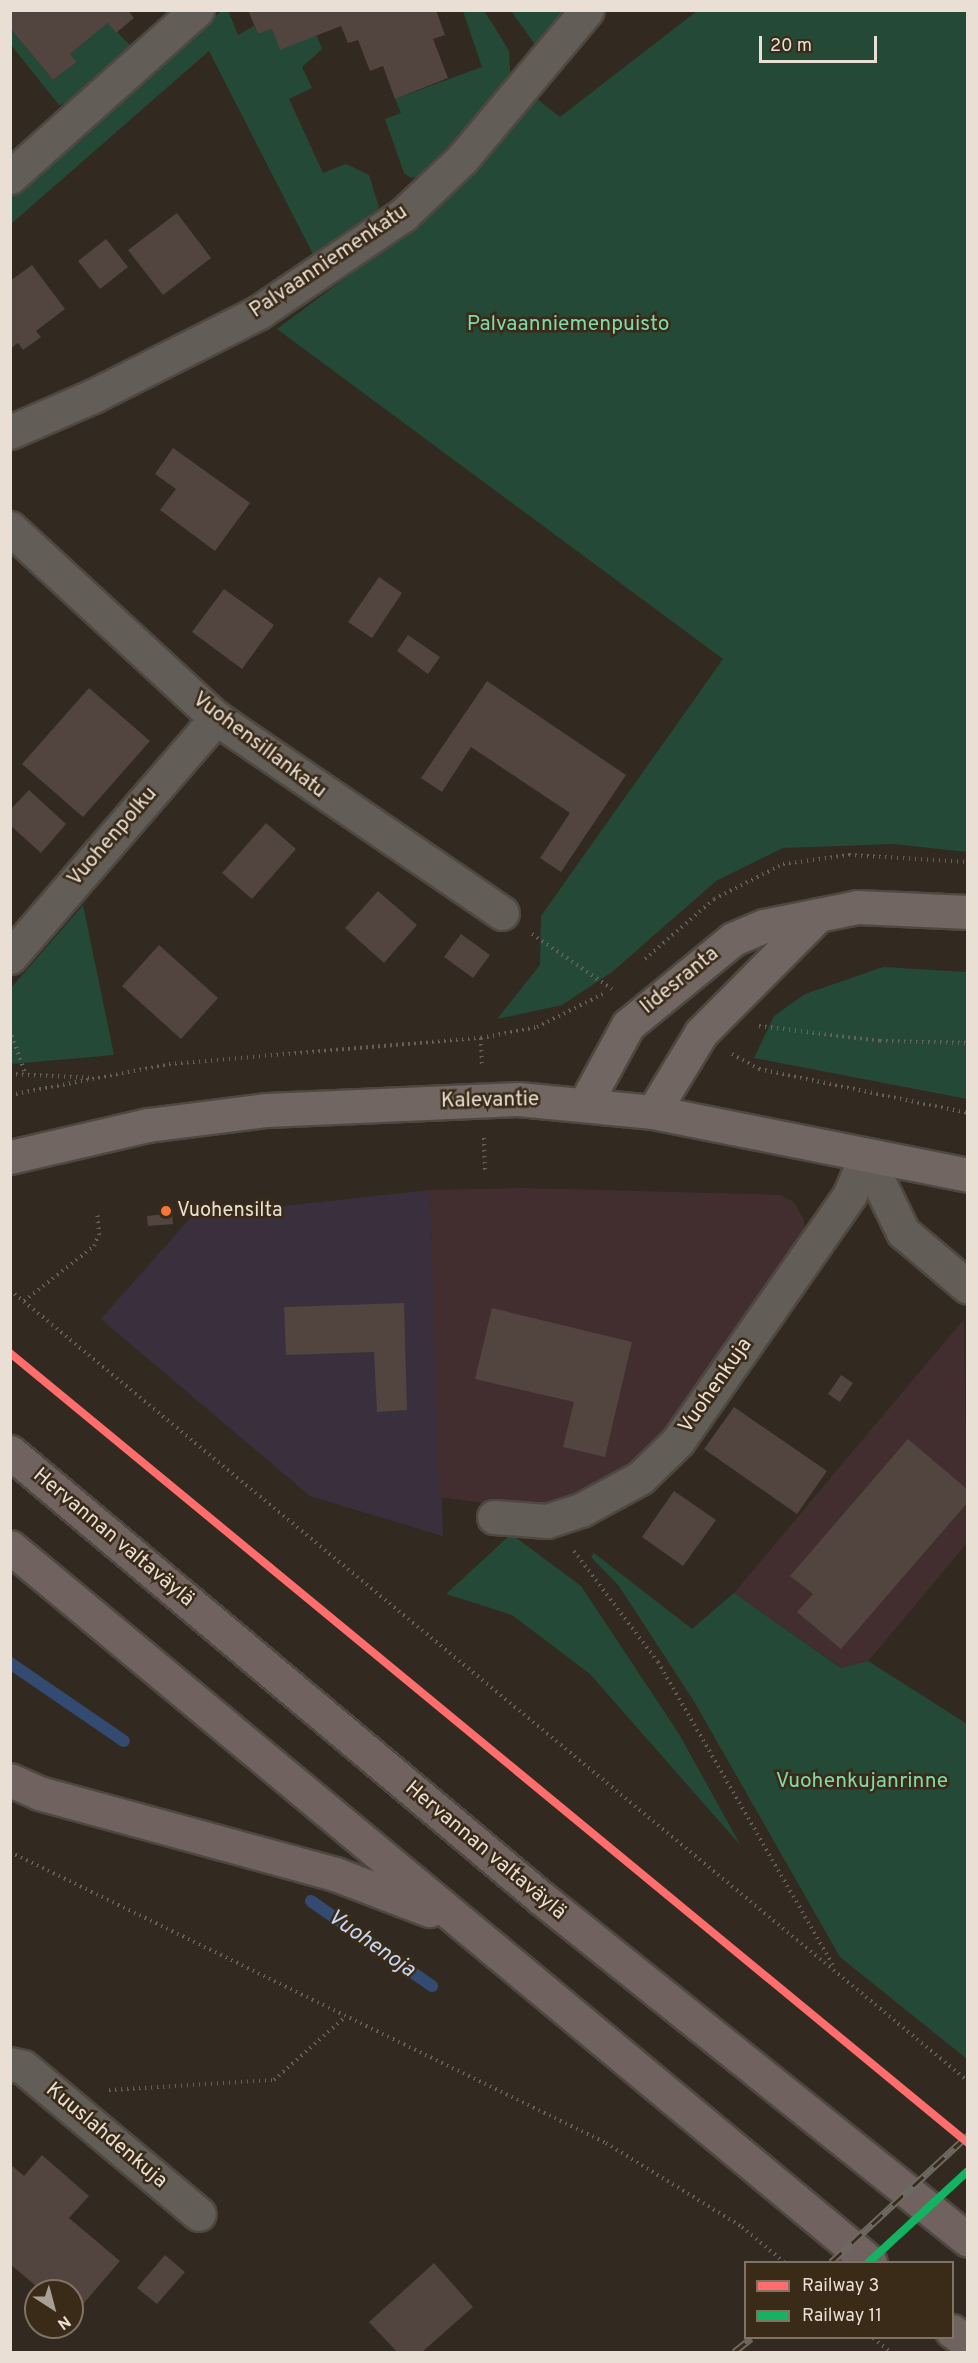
<!DOCTYPE html>
<meta charset="utf-8">
<style>
body{margin:0}
#map{position:relative;width:978px;height:2363px;overflow:hidden;background:#322a21;font-family:Overpass,sans-serif}
div>[style]{position:absolute}
.commercial>*{inset:0;background:#3a303d}
.industrial>*{inset:0;background:#422e2f}
.green>*{inset:0;background:#244936}
.stream>*{height:12px;margin:-6px;padding:0 6px;transform-origin:6px;border-radius:6px;background:#334b70}
.building>*{inset:0;background:#52443f}
.path>*{height:4px;margin-top:-2px;transform-origin:0;background:repeating-linear-gradient(90deg,#66605a 0 1.5px,transparent 0 6px)}
.roads{filter:drop-shadow(2px 0 #4f4840) drop-shadow(-2px 0 #4f4840) drop-shadow(0 2px #4f4840) drop-shadow(0 -2px #4f4840)}
.minor>*{height:33px;margin:-16.5px;padding:0 16.5px;transform-origin:16.5px;border-radius:16.5px;background:#635d57}
.major>*{height:33px;margin:-16.5px;padding:0 16.5px;transform-origin:16.5px;border-radius:16.5px;background:#716662}
.highway>*{height:33px;margin:-16.5px;padding:0 16.5px;transform-origin:16.5px;border-radius:16.5px;background:#6f625f}
.rail>*{height:7px;margin-top:-3.5px;transform-origin:0;background:repeating-linear-gradient(90deg,#3a2b19 0 14px,#6e6962 0 28px);box-sizing:border-box;border-block:2px solid #6e6962}
.rail-1>*{height:8px;margin:-4px;padding:0 4px;transform-origin:4px;border-radius:4px;background:#ff6d6d}
.rail-2>*{height:8px;margin:-4px;padding:0 4px;transform-origin:4px;border-radius:4px;background:#13b361}
.dots>*{width:16px;height:16px;translate:-50% -50%;box-sizing:border-box;border:3px solid #3a2b19;border-radius:50%}
span{translate:-50% -50%;white-space:nowrap;text-align:center;line-height:1.15;-webkit-text-stroke:5px #3a2b19;paint-order:stroke}
.bus-label{font-size:20px;color:#e9dfd4}
.left{translate:0 -50%;text-align:left}
.street-label{font-size:21px;color:#e9dfd4}
.park-label{font-size:21px;color:#80d9ab}
.water-label{font-size:22px;color:#c5d7f3;font-style:italic}
.frame{position:absolute;inset:0;border:12px solid #e9dfd4;pointer-events:none}
.legend{position:absolute;left:744px;top:2261px;width:210px;height:78px;box-sizing:border-box;background:#3a2b19;border:2px solid #807364;margin:0;padding:8px 10px;list-style:none;font-size:18px;color:#e9dfd4}
.legend li{display:flex;align-items:center;gap:12px;height:30px}
.legend b{width:30px;border:2px solid #807364}
.north{position:absolute;left:24px;top:2279px;width:60px;height:60px;box-sizing:border-box;background:#3a2b19;border:2px solid #807364;border-radius:50%;rotate:144deg;font-size:16px;font-weight:700;line-height:24px;text-align:center;color:#e9dfd4}
.north::after{content:'';display:block;margin:auto;width:21px;height:27px;background:#a9a095;clip-path:polygon(50% 0,100% 100%,50% 72%,0 100%)}
.scale{position:absolute;left:759px;top:36px;width:118px;height:27px;box-sizing:border-box;border:3px solid #e9dfd4;border-top:0;padding-left:8px;font-size:18px;line-height:21px;white-space:nowrap;color:#e9dfd4;-webkit-text-stroke:4px #3a2b19;paint-order:stroke}
</style>
<div id="map">
<div class="commercial">
<i style="clip-path:polygon(430px 1190px,443px 1536px,310px 1496px,101px 1319px,192px 1216px)"></i>
</div>
<div class="industrial">
<i style="clip-path:polygon(525px 1188px,780px 1195px,794px 1202px,804px 1220px,805px 1234px,638px 1469px,561px 1506px,521px 1508px,439px 1497px,430px 1190px)"></i>
<i style="clip-path:polygon(964px 1319px,967px 1543px,868px 1661px,842px 1668px,734px 1593px)"></i>
</div>
<div class="green">
<i style="clip-path:polygon(228px 10px,238px 35px,254px 26px,258px 34px,272px 29px,317px 36px,322px 49px,302px 67px,312px 88px,289px 99px,323px 173px,346px 164px,369px 175px,379px 207px,373px 217px,315px 258px,209px 51px,11px 224px,10px 197px,221px 11px)"></i>
<i style="clip-path:polygon(463px 11px,484px 11px,494px 26px,509px 51px,511px 86px,423px 177px,411px 178px,404px 173px,385px 119px,401px 113px,395px 99px,482px 67px)"></i>
<i style="clip-path:polygon(511px 11px,574px 11px,541px 53px)"></i>
<i style="clip-path:polygon(697px 11px,967px 11px,967px 852px,894px 844px,783px 848px,716px 881px,612px 972px,562px 1005px,497px 1019px,540px 965px,541px 916px,723px 659px,277px 329px,427px 217px,537px 99px,560px 117px)"></i>
<i style="clip-path:polygon(108px 23px,134px 49px,67px 104px,59px 105px,11px 45px,10px 28px,53px 80px,77px 62px,70px 54px)"></i>
<i style="clip-path:polygon(83px 905px,114px 1055px,11px 1064px,11px 988px)"></i>
<i style="clip-path:polygon(883px 967px,967px 972px,967px 1099px,754px 1058px,774px 1016px,805px 994px)"></i>
<i style="clip-path:polygon(511px 1534px,581px 1586px,679px 1734px,741px 1846px,590px 1674px,512px 1615px,446px 1594px)"></i>
<i style="clip-path:polygon(594px 1553px,692px 1629px,734px 1593px,841px 1668px,868px 1661px,967px 1724px,967px 2059px,840px 1957px,695px 1703px,619px 1586px,591px 1557px)"></i>
</div>
<div class="stream">
<i style="left:10px;top:1663px;width:138px;rotate:34.4deg"></i>
<i style="left:311px;top:1901px;width:148px;rotate:35.1deg"></i>
</div>
<div class="building">
<i style="clip-path:polygon(10px 10px,128px 10px,134px 18px,116px 33px,108px 23px,70px 54px,77px 62px,53px 80px,10px 28px)"></i>
<i style="clip-path:polygon(248px 10px,436px 10px,445px 35px,433px 39px,448px 78px,395px 99px,383px 66px,370px 71px,358px 40px,348px 43px,341px 26px,280px 50px,272px 29px,258px 34px)"></i>
<i style="clip-path:polygon(177px 213px,211px 258px,163px 295px,128px 250px)"></i>
<i style="clip-path:polygon(106px 239px,128px 267px,100px 289px,78px 261px)"></i>
<i style="clip-path:polygon(32px 265px,65px 309px,36px 331px,41px 337px,23px 350px,18px 343px,10px 349px,10px 281px)"></i>
<i style="clip-path:polygon(173px 448px,250px 503px,215px 551px,160px 510px,176px 489px,155px 474px)"></i>
<i style="clip-path:polygon(379px 577px,402px 593px,372px 638px,348px 622px)"></i>
<i style="clip-path:polygon(224px 589px,274px 625px,242px 669px,192px 632px)"></i>
<i style="clip-path:polygon(408px 635px,440px 657px,428px 674px,397px 651px)"></i>
<i style="clip-path:polygon(487px 681px,626px 775px,561px 872px,540px 858px,570px 813px,471px 747px,442px 792px,421px 778px)"></i>
<i style="clip-path:polygon(89px 688px,150px 741px,83px 817px,22px 764px)"></i>
<i style="clip-path:polygon(29px 790px,66px 824px,41px 853px,10px 825px,10px 810px)"></i>
<i style="clip-path:polygon(266px 823px,296px 849px,252px 899px,222px 873px)"></i>
<i style="clip-path:polygon(378px 891px,417px 925px,384px 963px,345px 928px)"></i>
<i style="clip-path:polygon(461px 934px,490px 955px,473px 978px,444px 957px)"></i>
<i style="clip-path:polygon(159px 945px,218px 998px,181px 1039px,122px 986px)"></i>
<i style="clip-path:polygon(172px 1213px,173px 1224px,148px 1226px,147px 1216px)"></i>
<i style="clip-path:polygon(404px 1303px,407px 1410px,377px 1412px,374px 1352px,286px 1355px,284px 1307px)"></i>
<i style="clip-path:polygon(492px 1308px,632px 1342px,605px 1457px,563px 1447px,574px 1402px,475px 1379px)"></i>
<i style="clip-path:polygon(841px 1375px,853px 1383px,840px 1402px,828px 1394px)"></i>
<i style="clip-path:polygon(734px 1407px,827px 1471px,797px 1514px,704px 1449px)"></i>
<i style="clip-path:polygon(908px 1439px,968px 1490px,968px 1502px,841px 1649px,797px 1612px,813px 1594px,790px 1576px)"></i>
<i style="clip-path:polygon(674px 1491px,716px 1520px,683px 1566px,642px 1537px)"></i>
<i style="clip-path:polygon(42px 2155px,89px 2196px,69px 2218px,120px 2261px,72px 2317px,72px 2291px,42px 2291px,10px 2264px,10px 2164px,24px 2176px)"></i>
<i style="clip-path:polygon(165px 2255px,185px 2272px,157px 2304px,137px 2288px)"></i>
<i style="clip-path:polygon(434px 2263px,473px 2307px,422px 2352px,397px 2352px,369px 2322px)"></i>
</div>
<div class="path">
<i style="left:532px;top:934px;width:97px;rotate:34.5deg"></i>
<i style="left:645px;top:959px;width:91px;rotate:-41deg"></i>
<i style="left:714px;top:899px;width:77px;rotate:-26.9deg"></i>
<i style="left:783px;top:864px;width:67px;rotate:-7.8deg"></i>
<i style="left:849px;top:855px;width:119px;rotate:3.4deg"></i>
<i style="left:759px;top:1026px;width:122px;rotate:7.1deg"></i>
<i style="left:880px;top:1041px;width:88px;rotate:1.3deg"></i>
<i style="left:10px;top:1030px;width:46px;rotate:70.8deg"></i>
<i style="left:481px;top:1038px;width:27px;rotate:88deg"></i>
<i style="left:732px;top:1054px;width:31px;rotate:29deg"></i>
<i style="left:759px;top:1069px;width:214px;rotate:11.9deg"></i>
<i style="left:10px;top:1074px;width:83px;rotate:2.8deg"></i>
<i style="left:10px;top:1095px;width:162px;rotate:-11deg"></i>
<i style="left:169px;top:1064px;width:313px;rotate:-4.8deg"></i>
<i style="left:481px;top:1038px;width:57px;rotate:-11.1deg"></i>
<i style="left:537px;top:1027px;width:76px;rotate:-26.6deg"></i>
<i style="left:484px;top:1138px;width:35px;rotate:88deg"></i>
<i style="left:10px;top:1290px;width:1242px;rotate:39.55deg"></i>
<i style="left:24px;top:1301px;width:89px;rotate:-38.2deg"></i>
<i style="left:94px;top:1246px;width:12px;rotate:-66deg"></i>
<i style="left:99px;top:1235px;width:22px;rotate:-95deg"></i>
<i style="left:574px;top:1551px;width:139px;rotate:52.9deg"></i>
<i style="left:658px;top:1662px;width:350px;rotate:60deg"></i>
<i style="left:10px;top:1852px;width:663px;rotate:26.02deg"></i>
<i style="left:606px;top:2143px;width:160px;rotate:31.7deg"></i>
<i style="left:742px;top:2227px;width:55px;rotate:39.8deg"></i>
<i style="left:109px;top:2090px;width:165px;rotate:-3.5deg"></i>
<i style="left:274px;top:2080px;width:95px;rotate:-41.6deg"></i>
<i style="left:873px;top:2338px;width:22px;rotate:39deg"></i>
</div>
<div class="roads">
<div class="minor">
<i style="left:10px;top:177px;width:251px;rotate:-41.8deg"></i>
<i style="left:10px;top:432px;width:90px;rotate:-23.4deg"></i>
<i style="left:93px;top:396px;width:186px;rotate:-26.8deg"></i>
<i style="left:259px;top:312px;width:174px;rotate:-34deg"></i>
<i style="left:403px;top:215px;width:81px;rotate:-43.5deg"></i>
<i style="left:462px;top:159px;width:194px;rotate:-50deg"></i>
<i style="left:10px;top:528px;width:280px;rotate:42.7deg"></i>
<i style="left:216px;top:718px;width:346px;rotate:34.3deg"></i>
<i style="left:10px;top:957px;width:316px;rotate:-49.2deg"></i>
<i style="left:866px;top:1156px;width:85px;rotate:64deg"></i>
<i style="left:903px;top:1232px;width:85px;rotate:40.2deg"></i>
<i style="left:494px;top:1517px;width:53px;rotate:4.3deg"></i>
<i style="left:547px;top:1521px;width:36px;rotate:-18deg"></i>
<i style="left:581px;top:1510px;width:67px;rotate:-28.5deg"></i>
<i style="left:640px;top:1478px;width:53px;rotate:-44.2deg"></i>
<i style="left:678px;top:1441px;width:301px;rotate:-55.1deg"></i>
<i style="left:850px;top:1194px;width:41px;rotate:-67.2deg"></i>
<i style="left:10px;top:2064px;width:13px;rotate:13deg"></i>
<i style="left:23px;top:2067px;width:229px;rotate:39.9deg"></i>
</div>
<div class="major">
<i style="left:586px;top:1102px;width:88px;rotate:-61.4deg"></i>
<i style="left:628px;top:1025px;width:136px;rotate:-39.3deg"></i>
<i style="left:733px;top:939px;width:34px;rotate:-23deg"></i>
<i style="left:764px;top:926px;width:95px;rotate:-11.5deg"></i>
<i style="left:857px;top:907px;width:111px;rotate:2.6deg"></i>
<i style="left:653px;top:1112px;width:92px;rotate:-58.7deg"></i>
<i style="left:701px;top:1033px;width:166px;rotate:-45.2deg"></i>
<i style="left:10px;top:1157px;width:142px;rotate:-13.1deg"></i>
<i style="left:148px;top:1125px;width:120px;rotate:-7.2deg"></i>
<i style="left:267px;top:1110px;width:251px;rotate:-2.5deg"></i>
<i style="left:518px;top:1099px;width:136px;rotate:5.5deg"></i>
<i style="left:653px;top:1112px;width:321px;rotate:11.3deg"></i>
</div>
<div class="highway">
<i style="left:10px;top:1452px;width:692px;rotate:40.02deg"></i>
<i style="left:540px;top:1897px;width:548px;rotate:38.71deg"></i>
<i style="left:10px;top:1547px;width:1118px;rotate:39.74deg"></i>
<i style="left:10px;top:1780px;width:32px;rotate:24deg"></i>
<i style="left:39px;top:1793px;width:307px;rotate:15.3deg"></i>
<i style="left:335px;top:1874px;width:101px;rotate:21deg"></i>
<i style="left:952px;top:2331px;width:20px;rotate:37deg"></i>
</div>
</div>
<div class="rail">
<i style="left:831px;top:2262px;width:187px;rotate:-42.8deg"></i>
<i style="left:734px;top:2352px;width:22px;rotate:-39deg"></i>
</div>
<div class="rail-1">
<i style="left:10px;top:1353px;width:1242px;rotate:39.51deg"></i>
</div>
<div class="rail-2">
<i style="left:869px;top:2262px;width:134px;rotate:-42.6deg"></i>
</div>
<div class="dots">
<i style="left:166px;top:1211px;background:#f5763a"></i>
</div>
<div class="bus-label">
<span class="left" style="left:177px;top:1211px">Vuohensilta</span>
</div>
<div class="street-label">
<span style="left:329px;top:262px;rotate:-34deg">Palvaanniemenkatu</span>
<span style="left:259px;top:746px;rotate:37deg">Vuohensillankatu</span>
<span style="left:113px;top:837px;rotate:-49deg">Vuohenpolku</span>
<span style="left:680px;top:981px;rotate:-39deg">Iidesranta</span>
<span style="left:490px;top:1101px;rotate:-1deg">Kalevantie</span>
<span style="left:716px;top:1386px;rotate:-55deg">Vuohenkuja</span>
<span style="left:113px;top:1538px;rotate:40deg">Hervannan valtaväylä</span>
<span style="left:485px;top:1851px;rotate:40deg">Hervannan valtaväylä</span>
<span style="left:106px;top:2136px;rotate:40deg">Kuuslahdenkuja</span>
</div>
<div class="park-label">
<span style="left:568px;top:325px">Palvaanniemenpuisto</span>
<span style="left:862px;top:1782px">Vuohenkujanrinne</span>
</div>
<div class="water-label">
<span style="left:371px;top:1944px;rotate:35deg">Vuohenoja</span>
</div>
<div class="frame"></div>
<ul class="legend">
<li><b style="height:8px;background:#ff6d6d"></b>Railway 3</li>
<li><b style="height:8px;background:#13b361"></b>Railway 11</li>
</ul>
<div class="north">N</div>
<div class="scale">20 m</div>
</div>
